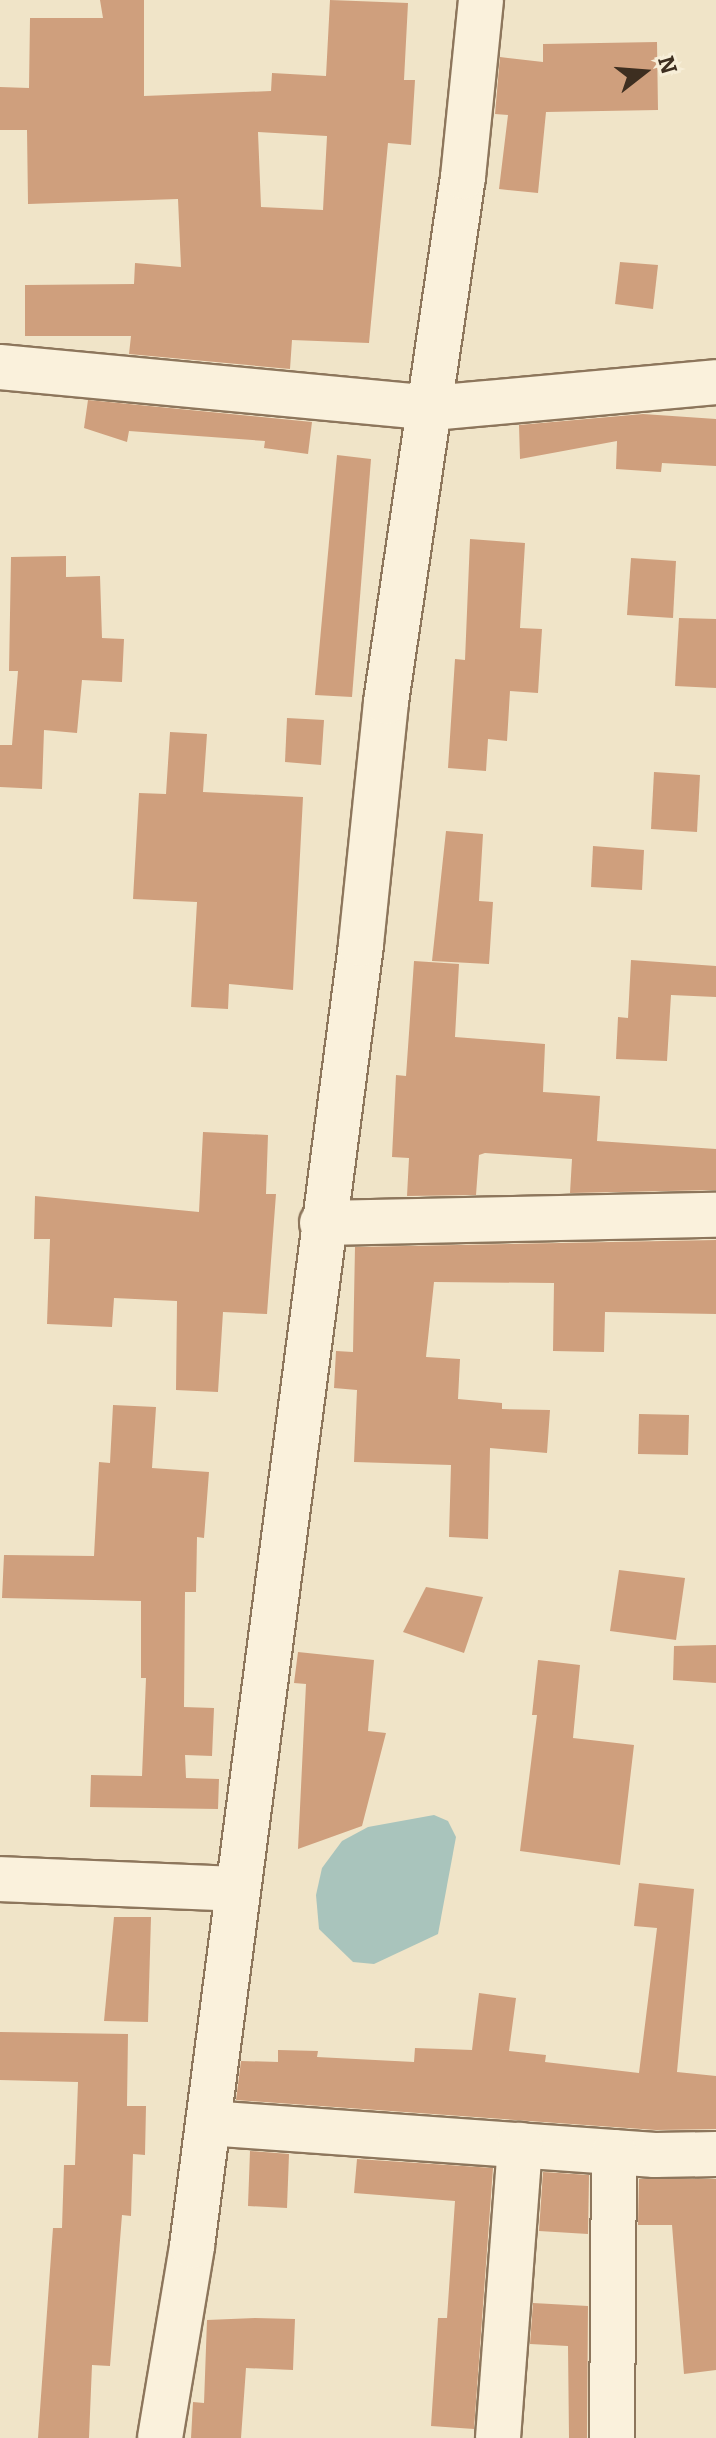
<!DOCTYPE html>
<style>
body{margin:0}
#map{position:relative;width:716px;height:2438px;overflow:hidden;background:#f0e4c8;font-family:Bitter,serif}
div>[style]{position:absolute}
.water>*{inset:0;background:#a9c4bc}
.building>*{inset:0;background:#cf9f7d}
.roads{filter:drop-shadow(2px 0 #8d765c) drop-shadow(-2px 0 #8d765c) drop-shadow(0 2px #8d765c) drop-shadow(0 -2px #8d765c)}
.minor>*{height:44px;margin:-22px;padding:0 22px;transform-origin:22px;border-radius:22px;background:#faf1dc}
.tertiary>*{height:44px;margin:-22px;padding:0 22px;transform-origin:22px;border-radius:22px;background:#faf1dc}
span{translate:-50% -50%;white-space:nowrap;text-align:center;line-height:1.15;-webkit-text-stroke:6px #f7eed8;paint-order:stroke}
.north{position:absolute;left:604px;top:32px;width:80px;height:80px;-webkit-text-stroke:6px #f7eed8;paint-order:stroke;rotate:73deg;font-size:22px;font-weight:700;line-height:32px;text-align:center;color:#3d2e20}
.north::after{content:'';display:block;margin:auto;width:28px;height:36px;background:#3d2e20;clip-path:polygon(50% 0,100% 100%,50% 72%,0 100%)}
</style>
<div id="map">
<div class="water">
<i style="clip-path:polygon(434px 1815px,448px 1821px,456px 1837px,438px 1934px,374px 1964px,353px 1962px,319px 1929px,316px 1895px,322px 1868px,342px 1841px,368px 1827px)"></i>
</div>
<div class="building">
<i style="clip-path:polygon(evenodd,100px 0,144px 0,144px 96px,271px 91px,272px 73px,326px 76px,330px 0,408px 3px,404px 80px,415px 80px,411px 145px,388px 143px,369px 343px,292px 340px,290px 369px,129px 354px,131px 336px,25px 336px,25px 285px,134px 284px,135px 263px,181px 267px,178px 199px,28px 204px,27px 130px,0 130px,0 87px,29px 88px,30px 18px,103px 18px,100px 0,258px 132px,327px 136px,323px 210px,261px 207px,258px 132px)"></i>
<i style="clip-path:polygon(657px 42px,658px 110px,546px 112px,538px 193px,499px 189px,508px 115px,495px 114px,500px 57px,543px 62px,543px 44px)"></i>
<i style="clip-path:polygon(620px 262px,658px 265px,653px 309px,615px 304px)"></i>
<i style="clip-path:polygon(88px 400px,312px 422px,308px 454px,264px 448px,265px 441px,129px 431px,127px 442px,84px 428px)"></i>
<i style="clip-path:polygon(643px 414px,716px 419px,716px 466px,662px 463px,661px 472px,616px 469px,617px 441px,520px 459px,519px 425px)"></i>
<i style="clip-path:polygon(337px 455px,371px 459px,352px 697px,315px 695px)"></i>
<i style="clip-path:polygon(470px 539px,525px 543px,520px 628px,542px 629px,538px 693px,510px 691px,507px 741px,488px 739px,486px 771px,448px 768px,455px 659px,465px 660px)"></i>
<i style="clip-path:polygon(66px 556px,66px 577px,100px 576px,102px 638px,124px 639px,122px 682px,82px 680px,77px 733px,44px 730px,42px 789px,0 787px,0 745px,12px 745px,18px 671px,9px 671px,11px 557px)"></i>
<i style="clip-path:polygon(631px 558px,676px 561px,673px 618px,627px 615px)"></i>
<i style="clip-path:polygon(679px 618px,716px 619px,716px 688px,675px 686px)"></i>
<i style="clip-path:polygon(287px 718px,324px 720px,321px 765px,285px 762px)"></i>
<i style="clip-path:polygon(170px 732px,207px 734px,203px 792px,303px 797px,293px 990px,229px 984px,228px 1009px,191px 1007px,197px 902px,133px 899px,139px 793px,166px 794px)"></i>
<i style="clip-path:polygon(654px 772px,700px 775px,697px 832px,651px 829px)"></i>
<i style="clip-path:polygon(446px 831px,483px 834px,479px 901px,493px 902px,489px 964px,432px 961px)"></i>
<i style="clip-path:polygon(593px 846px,644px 850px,642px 890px,591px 887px)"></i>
<i style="clip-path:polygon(631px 960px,716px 966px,716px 997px,671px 995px,667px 1061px,616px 1059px,618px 1017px,628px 1018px)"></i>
<i style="clip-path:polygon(414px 961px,459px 964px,455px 1037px,545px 1044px,543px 1092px,600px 1096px,597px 1141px,716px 1149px,716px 1190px,570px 1193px,572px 1159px,485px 1153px,479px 1155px,476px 1195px,407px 1196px,409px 1158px,392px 1157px,396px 1075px,406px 1076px)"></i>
<i style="clip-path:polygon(203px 1132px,268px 1135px,266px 1194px,276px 1194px,267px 1314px,223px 1312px,218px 1392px,176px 1390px,177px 1301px,114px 1298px,112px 1327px,47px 1324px,50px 1239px,34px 1239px,35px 1196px,199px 1212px)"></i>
<i style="clip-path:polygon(716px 1240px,716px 1314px,605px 1312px,604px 1352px,553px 1351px,554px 1283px,434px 1282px,426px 1357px,460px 1359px,458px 1399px,502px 1403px,502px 1409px,550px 1410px,547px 1453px,490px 1448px,488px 1539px,449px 1537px,451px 1465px,354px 1462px,357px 1390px,334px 1388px,336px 1351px,353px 1352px,355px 1247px)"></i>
<i style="clip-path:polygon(113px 1405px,156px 1407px,152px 1468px,209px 1472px,204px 1538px,197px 1537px,196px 1592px,185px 1592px,184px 1707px,214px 1708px,212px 1756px,185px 1755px,186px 1778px,219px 1779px,218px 1809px,90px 1807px,91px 1775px,142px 1776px,146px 1678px,141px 1678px,141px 1601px,2px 1598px,4px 1555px,94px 1556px,99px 1462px,110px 1463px)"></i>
<i style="clip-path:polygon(639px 1414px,689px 1415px,688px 1455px,638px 1454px)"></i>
<i style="clip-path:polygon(619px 1570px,685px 1578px,676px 1640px,610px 1631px)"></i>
<i style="clip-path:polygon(426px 1587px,483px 1597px,464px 1653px,403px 1632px)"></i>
<i style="clip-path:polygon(716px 1645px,716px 1683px,673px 1680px,674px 1646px)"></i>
<i style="clip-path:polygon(298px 1652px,374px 1660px,368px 1731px,386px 1733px,362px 1826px,298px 1849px,306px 1684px,294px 1683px)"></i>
<i style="clip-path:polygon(538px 1660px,580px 1665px,573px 1738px,634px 1745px,620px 1865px,520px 1851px,537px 1715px,532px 1715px)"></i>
<i style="clip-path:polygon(639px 1883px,694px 1889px,677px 2072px,716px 2076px,716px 2129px,656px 2130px,236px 2100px,241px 2061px,278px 2062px,278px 2050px,318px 2051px,317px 2057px,414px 2062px,415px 2048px,472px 2050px,479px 1993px,516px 1998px,509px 2051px,546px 2055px,545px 2062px,639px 2073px,657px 1928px,634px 1926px)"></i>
<i style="clip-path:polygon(114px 1917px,151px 1917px,148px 2022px,104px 2021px)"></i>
<i style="clip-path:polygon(0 2032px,128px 2034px,127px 2106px,146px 2106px,145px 2155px,133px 2154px,131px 2216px,122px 2215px,110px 2366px,92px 2365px,89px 2438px,38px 2438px,53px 2228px,62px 2228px,64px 2165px,75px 2165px,78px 2082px,0 2080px)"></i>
<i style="clip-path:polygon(250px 2151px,289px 2154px,287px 2208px,248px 2206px)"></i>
<i style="clip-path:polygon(357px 2159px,493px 2168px,474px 2429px,431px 2426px,438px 2318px,447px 2318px,455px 2201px,354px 2193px)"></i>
<i style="clip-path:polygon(543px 2172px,589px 2175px,588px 2234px,539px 2231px)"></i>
<i style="clip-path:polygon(639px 2179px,716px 2179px,716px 2370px,684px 2374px,672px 2225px,638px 2225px)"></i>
<i style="clip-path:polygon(533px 2303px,588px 2306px,587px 2438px,569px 2438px,568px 2346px,530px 2344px)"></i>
<i style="clip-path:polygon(255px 2318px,295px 2319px,293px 2370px,246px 2368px,241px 2438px,191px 2438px,193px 2402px,204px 2403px,207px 2320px)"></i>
</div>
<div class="roads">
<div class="minor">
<i style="left:0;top:367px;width:434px;rotate:5.4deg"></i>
<i style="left:432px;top:408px;width:285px;rotate:-5.2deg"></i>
<i style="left:322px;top:1223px;width:394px;rotate:-1.2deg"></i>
<i style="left:0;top:1879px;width:238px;rotate:2.4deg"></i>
<i style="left:208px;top:2123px;width:448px;rotate:4.1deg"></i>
<i style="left:655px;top:2155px;width:61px;rotate:-0.9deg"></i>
<i style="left:498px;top:2438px;width:294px;rotate:-85.7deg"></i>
<i style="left:612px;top:2438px;width:286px;rotate:-89.6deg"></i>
</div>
<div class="tertiary">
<i style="left:160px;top:2438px;width:195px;rotate:-80.5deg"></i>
<i style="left:192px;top:2246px;width:1313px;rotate:-82.6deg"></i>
<i style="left:361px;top:944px;width:243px;rotate:-84.1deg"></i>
<i style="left:386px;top:702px;width:531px;rotate:-81.66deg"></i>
<i style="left:463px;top:177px;width:178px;rotate:-84.2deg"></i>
</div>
</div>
<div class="north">N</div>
</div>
